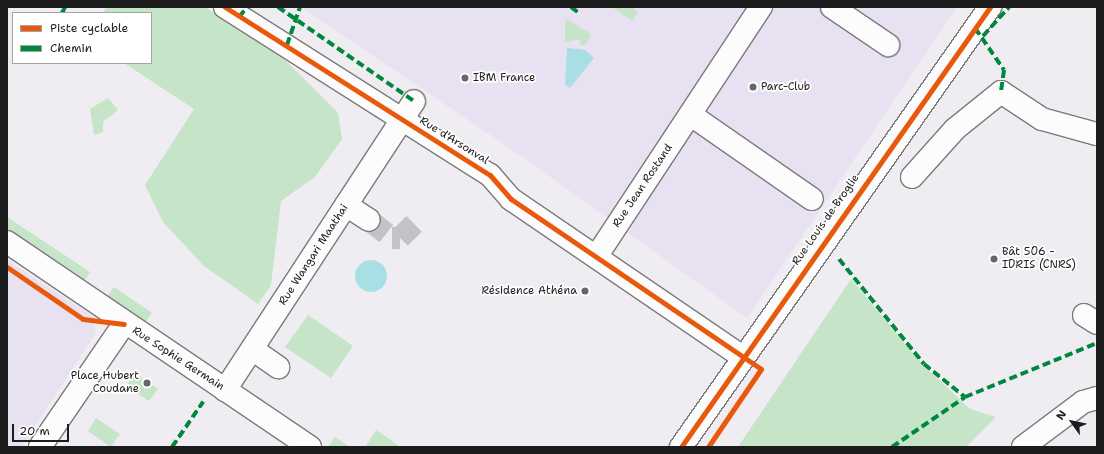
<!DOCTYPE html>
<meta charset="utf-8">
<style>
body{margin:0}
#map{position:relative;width:1104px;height:454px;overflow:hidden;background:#efecf2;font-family:"Shantell Sans",sans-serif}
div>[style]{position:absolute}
.built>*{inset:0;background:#e8e1f1}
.green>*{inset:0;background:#c6e4c7}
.water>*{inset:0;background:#a7dfe5}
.round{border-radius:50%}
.minor-tunnel>*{height:22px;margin-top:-11px;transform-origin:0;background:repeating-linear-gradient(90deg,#c5c2c7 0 22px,transparent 0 33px)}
.roads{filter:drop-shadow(1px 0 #7b7a7c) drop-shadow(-1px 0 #7b7a7c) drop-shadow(0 1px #7b7a7c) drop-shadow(0 -1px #7b7a7c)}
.minor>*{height:22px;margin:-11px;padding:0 11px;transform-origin:11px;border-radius:11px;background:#fdfcfd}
.quiet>*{height:4px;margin-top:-2px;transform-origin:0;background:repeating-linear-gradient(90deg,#00873e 0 8px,transparent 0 12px)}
.cycleway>*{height:5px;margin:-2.5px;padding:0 2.5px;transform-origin:2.5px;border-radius:2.5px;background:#e8590c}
.dots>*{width:11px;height:11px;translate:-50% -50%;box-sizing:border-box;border:2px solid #fff;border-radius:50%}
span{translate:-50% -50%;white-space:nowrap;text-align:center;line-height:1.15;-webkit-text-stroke:3.5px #fff;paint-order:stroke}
.poi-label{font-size:11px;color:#1c1c1c}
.left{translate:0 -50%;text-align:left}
.right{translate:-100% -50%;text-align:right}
.street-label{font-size:11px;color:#1c1c1c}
.frame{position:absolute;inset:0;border:8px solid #1c1c1c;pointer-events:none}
.legend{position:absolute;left:12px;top:12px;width:140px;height:52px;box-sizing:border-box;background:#fff;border:1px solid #a4a4a4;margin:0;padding:5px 7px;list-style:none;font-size:12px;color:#1c1c1c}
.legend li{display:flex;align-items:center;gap:8px;height:20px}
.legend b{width:20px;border:1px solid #a4a4a4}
.north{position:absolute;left:1052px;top:402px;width:40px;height:40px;-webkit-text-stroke:3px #fff;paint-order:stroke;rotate:303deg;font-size:11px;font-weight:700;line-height:16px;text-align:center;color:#1c1c1c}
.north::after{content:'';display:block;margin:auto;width:14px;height:18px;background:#1c1c1c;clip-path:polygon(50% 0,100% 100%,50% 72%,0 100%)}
.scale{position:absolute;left:12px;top:424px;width:57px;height:18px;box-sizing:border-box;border:2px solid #1c1c1c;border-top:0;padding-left:5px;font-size:12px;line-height:14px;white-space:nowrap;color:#1c1c1c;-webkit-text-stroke:3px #fff;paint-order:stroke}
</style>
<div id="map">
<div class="built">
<i style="clip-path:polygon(301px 7px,957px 7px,747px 318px,521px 156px)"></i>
<i style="clip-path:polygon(7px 260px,92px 316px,96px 333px,21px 447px,7px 447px)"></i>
</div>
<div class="green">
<i style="clip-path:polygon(107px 7px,205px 7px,284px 59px,338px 113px,342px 139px,315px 177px,281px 201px,271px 285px,258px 304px,204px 266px,163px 222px,145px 185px,194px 109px,124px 63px,151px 63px,151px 13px,103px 13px)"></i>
<i style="clip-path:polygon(612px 7px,631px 7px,638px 12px,632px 21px)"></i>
<i style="clip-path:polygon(565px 18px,591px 34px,586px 45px,580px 45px,581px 39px,565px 42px)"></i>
<i style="clip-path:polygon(108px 98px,118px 110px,103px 122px,103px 132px,94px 135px,90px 109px)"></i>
<i style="clip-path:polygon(7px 217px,90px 272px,83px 283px,7px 232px)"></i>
<i style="clip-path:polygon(851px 279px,923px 365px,970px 409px,996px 417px,966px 447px,738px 447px)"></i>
<i style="clip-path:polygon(114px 287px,152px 313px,145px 323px,107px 297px)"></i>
<i style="clip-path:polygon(308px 315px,353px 346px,331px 378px,285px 347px)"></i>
<i style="clip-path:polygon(135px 373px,158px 389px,149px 401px,126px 386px)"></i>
<i style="clip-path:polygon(96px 418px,120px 434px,111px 447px,88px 431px)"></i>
<i style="clip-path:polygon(376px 430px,398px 445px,396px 447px,365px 447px)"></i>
<i style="clip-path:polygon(335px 437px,350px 447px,328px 447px)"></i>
</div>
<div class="water">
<i style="clip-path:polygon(567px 48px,585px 50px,594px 58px,570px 88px,565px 85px)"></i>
<i class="round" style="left:355px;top:260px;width:32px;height:32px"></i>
</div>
<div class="minor-tunnel">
<i style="left:369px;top:220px;width:29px;rotate:38deg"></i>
<i style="left:392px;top:238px;width:8px"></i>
<i style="left:400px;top:238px;width:20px;rotate:-45deg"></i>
</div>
<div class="roads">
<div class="minor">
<i style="left:225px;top:7px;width:314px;rotate:32.4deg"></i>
<i style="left:490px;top:175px;width:32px;rotate:49deg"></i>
<i style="left:511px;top:199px;width:281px;rotate:34.3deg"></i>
<i style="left:832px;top:7px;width:68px;rotate:34.2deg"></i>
<i style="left:691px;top:115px;width:147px;rotate:34.8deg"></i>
<i style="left:912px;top:177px;width:64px;rotate:-48.1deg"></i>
<i style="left:955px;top:129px;width:59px;rotate:-38.8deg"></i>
<i style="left:1001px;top:92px;width:49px;rotate:33.4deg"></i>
<i style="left:1042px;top:119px;width:57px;rotate:15.3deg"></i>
<i style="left:346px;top:205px;width:27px;rotate:33deg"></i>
<i style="left:7px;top:242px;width:366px;rotate:34.1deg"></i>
<i style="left:596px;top:257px;width:300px;rotate:-56.6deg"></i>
<i style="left:1084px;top:315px;width:15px;rotate:32deg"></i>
<i style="left:252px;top:349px;width:32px;rotate:35deg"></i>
<i style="left:225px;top:390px;width:345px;rotate:-56.8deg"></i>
<i style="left:40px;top:447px;width:149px;rotate:-55.7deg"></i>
<i style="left:681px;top:447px;width:538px;rotate:-54.92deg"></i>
<i style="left:1023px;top:447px;width:75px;rotate:-36.9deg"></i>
<i style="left:1083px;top:402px;width:15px;rotate:-16deg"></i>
</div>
</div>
<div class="quiet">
<i style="left:278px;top:7px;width:165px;rotate:34.7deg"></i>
<i style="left:571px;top:7px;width:9px;rotate:36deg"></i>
<i style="left:62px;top:13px;width:7px;rotate:-63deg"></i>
<i style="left:239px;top:17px;width:13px;rotate:-51deg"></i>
<i style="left:975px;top:28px;width:51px;rotate:55.4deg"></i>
<i style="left:1004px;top:70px;width:22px;rotate:98deg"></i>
<i style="left:983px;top:36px;width:39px;rotate:-48deg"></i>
<i style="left:287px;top:45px;width:40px;rotate:-71.1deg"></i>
<i style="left:839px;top:259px;width:135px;rotate:51deg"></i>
<i style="left:924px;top:364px;width:53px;rotate:38.8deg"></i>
<i style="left:965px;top:397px;width:143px;rotate:-22.2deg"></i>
<i style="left:172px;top:447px;width:55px;rotate:-55.4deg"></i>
<i style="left:892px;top:447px;width:88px;rotate:-34.4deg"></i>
</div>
<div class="cycleway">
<i style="left:225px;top:7px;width:314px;rotate:32.4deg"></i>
<i style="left:490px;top:175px;width:32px;rotate:49deg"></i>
<i style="left:511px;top:199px;width:302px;rotate:34.2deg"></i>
<i style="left:761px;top:369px;width:94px;rotate:124.2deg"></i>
<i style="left:7px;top:267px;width:92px;rotate:34.4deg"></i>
<i style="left:83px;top:319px;width:41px;rotate:7deg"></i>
<i style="left:681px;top:447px;width:538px;rotate:-54.92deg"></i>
</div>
<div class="dots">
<i style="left:465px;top:78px;background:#666567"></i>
<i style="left:753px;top:87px;background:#666567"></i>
<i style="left:994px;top:259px;background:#666567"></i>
<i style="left:585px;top:291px;background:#666567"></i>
<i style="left:147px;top:383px;background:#666567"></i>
</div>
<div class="poi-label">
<span class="left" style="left:473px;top:78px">IBM France</span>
<span class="left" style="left:761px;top:87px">Parc-Club</span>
<span class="left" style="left:1002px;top:259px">Bât 506 -<br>IDRIS (CNRS)</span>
<span class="right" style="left:577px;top:291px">Résidence Athéna</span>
<span class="right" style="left:139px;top:383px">Place Hubert<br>Coudane</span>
</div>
<div class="street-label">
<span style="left:454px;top:141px;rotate:32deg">Rue d'Arsonval</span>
<span style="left:643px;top:186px;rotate:-56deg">Rue Jean Rostand</span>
<span style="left:826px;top:220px;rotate:-55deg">Rue Louis de Broglie</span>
<span style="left:314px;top:255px;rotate:-57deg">Rue Wangari Maathai</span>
<span style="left:178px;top:359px;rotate:33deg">Rue Sophie Germain</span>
</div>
<div class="frame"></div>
<ul class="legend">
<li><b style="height:5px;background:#e8590c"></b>Piste cyclable</li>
<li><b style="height:5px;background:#00873e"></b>Chemin</li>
</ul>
<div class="north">N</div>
<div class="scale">20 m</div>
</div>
